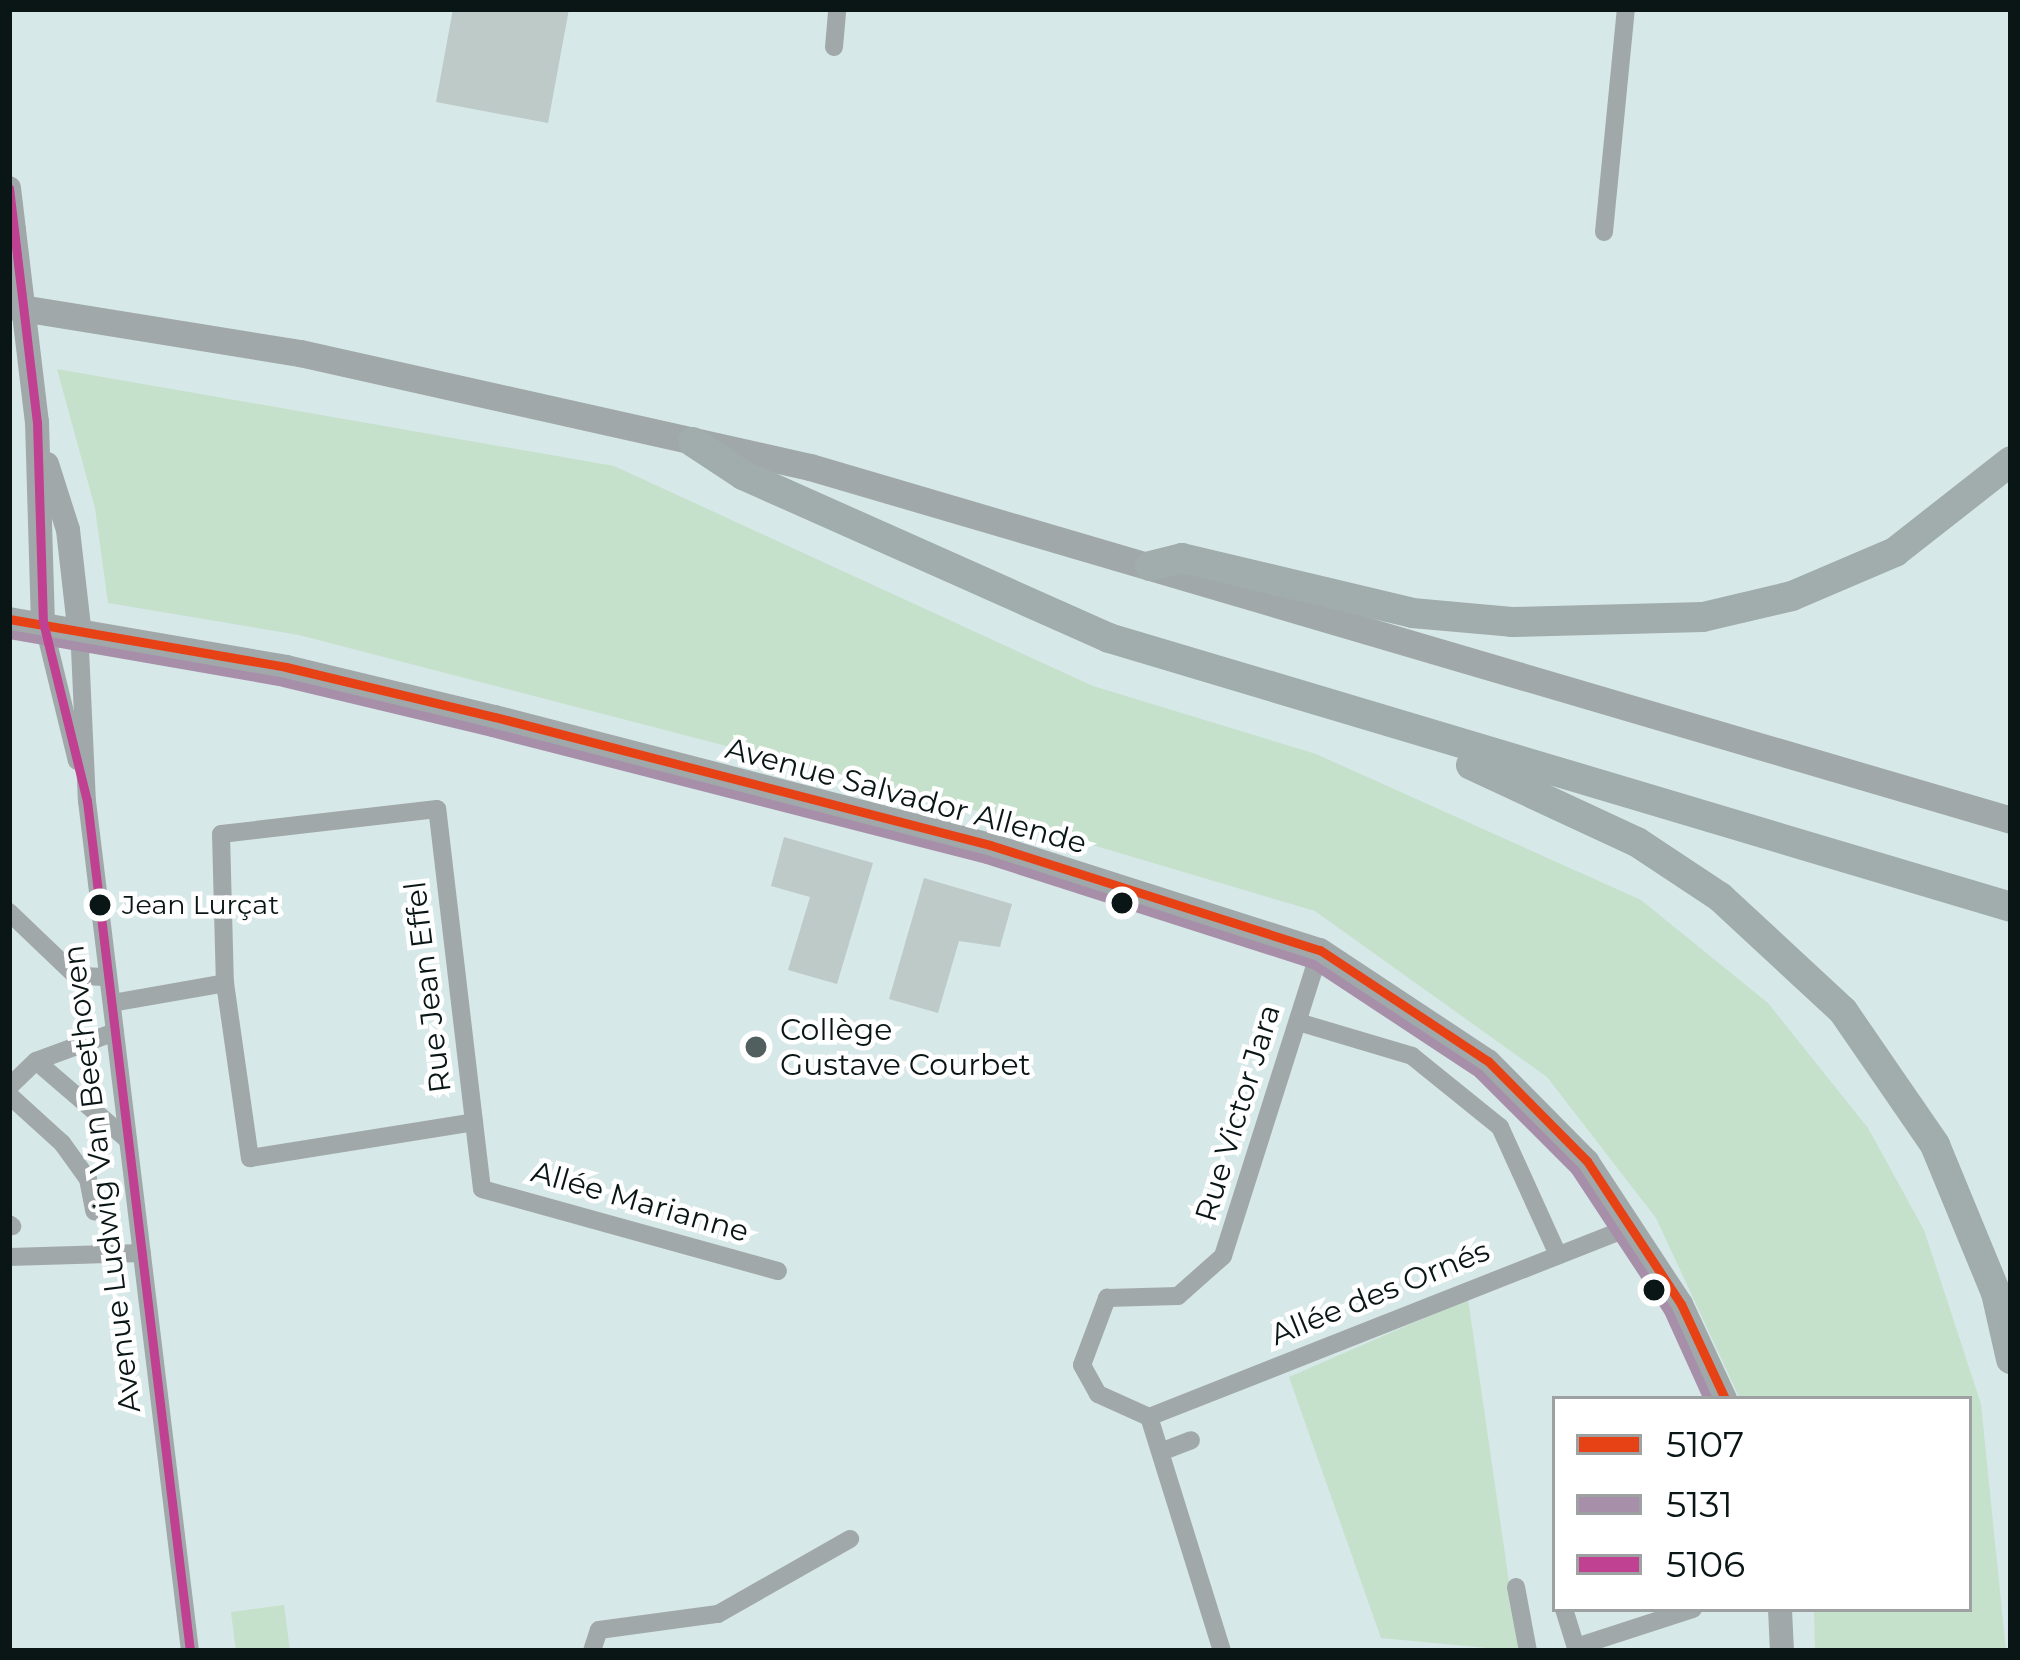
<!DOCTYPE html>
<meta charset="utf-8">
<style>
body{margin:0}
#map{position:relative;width:2020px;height:1660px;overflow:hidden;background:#d7e8e8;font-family:Montserrat,sans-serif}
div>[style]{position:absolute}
.green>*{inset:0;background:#c5e0cb}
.building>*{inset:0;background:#bdcac8}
.minor>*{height:18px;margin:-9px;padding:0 9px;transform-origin:9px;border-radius:9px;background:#a1a8aa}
.tertiary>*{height:24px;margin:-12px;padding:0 12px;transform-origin:12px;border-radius:12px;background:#a1a8aa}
.secondary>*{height:27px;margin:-13.5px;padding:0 13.5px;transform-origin:13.5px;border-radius:13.5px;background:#a0a8a9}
.primary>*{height:30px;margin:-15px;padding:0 15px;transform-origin:15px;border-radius:15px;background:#a1acac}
.tertiary-bridge>*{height:24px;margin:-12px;padding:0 12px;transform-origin:12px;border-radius:12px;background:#a1a8aa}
.bus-1>*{height:9px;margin:-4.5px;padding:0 4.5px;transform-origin:4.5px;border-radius:4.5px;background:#e74215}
.bus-2>*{height:9px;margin:-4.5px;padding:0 4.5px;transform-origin:4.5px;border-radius:4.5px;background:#a78faa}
.bus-3>*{height:9px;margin:-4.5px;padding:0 4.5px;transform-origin:4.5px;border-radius:4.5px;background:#c04191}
.dots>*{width:33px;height:33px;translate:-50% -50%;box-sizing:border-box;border:6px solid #fff;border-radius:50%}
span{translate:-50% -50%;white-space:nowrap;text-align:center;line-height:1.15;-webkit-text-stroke:9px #fff;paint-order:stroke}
.bus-label{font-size:27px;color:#0a1515}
.left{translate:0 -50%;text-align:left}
.street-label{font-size:30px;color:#0a1515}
.poi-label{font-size:30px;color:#0a1515}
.frame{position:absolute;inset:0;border:12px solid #0a1515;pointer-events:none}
.legend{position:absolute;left:1552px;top:1396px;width:420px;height:216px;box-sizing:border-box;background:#fff;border:3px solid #9da1a1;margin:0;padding:15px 21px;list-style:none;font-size:36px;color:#0a1515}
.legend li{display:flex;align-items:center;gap:24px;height:60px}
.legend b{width:60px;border:3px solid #9da1a1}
</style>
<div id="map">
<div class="green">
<i style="clip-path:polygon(57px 369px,614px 466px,1093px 686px,1316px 754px,1641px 900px,1768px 1003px,1868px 1128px,1924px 1230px,1981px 1404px,2006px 1651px,1815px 1651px,1814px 1609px,1969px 1609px,1969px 1399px,1740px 1399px,1656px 1218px,1547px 1077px,1315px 911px,985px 813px,299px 635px,108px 603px,95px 508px)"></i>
<i style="clip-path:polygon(1468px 1299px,1519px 1651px,1381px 1638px,1289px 1377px)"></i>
<i style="clip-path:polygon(284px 1605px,290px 1651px,236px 1651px,231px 1612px)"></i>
</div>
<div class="building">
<i style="clip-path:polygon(453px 9px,569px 9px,548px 123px,436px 102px)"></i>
<i style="clip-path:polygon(784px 837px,873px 863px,837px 984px,788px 970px,810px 897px,771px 886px)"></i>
<i style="clip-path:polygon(924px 878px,1012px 904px,1000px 947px,959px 941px,938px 1013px,889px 999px)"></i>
</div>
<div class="minor">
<i style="left:834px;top:47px;width:38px;rotate:-85deg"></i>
<i style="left:1604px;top:232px;width:224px;rotate:-84.4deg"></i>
<i style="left:43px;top:622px;width:143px;rotate:76.3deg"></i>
<i style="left:79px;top:627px;width:174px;rotate:87.4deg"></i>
<i style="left:87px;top:801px;width:856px;rotate:83.09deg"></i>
<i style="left:9px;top:912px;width:93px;rotate:43.7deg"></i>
<i style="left:76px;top:976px;width:32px;rotate:2deg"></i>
<i style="left:112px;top:1003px;width:115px;rotate:-10deg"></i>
<i style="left:225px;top:983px;width:177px;rotate:81.9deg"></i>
<i style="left:250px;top:1158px;width:227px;rotate:-9.1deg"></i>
<i style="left:474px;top:1122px;width:315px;rotate:-96.7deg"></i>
<i style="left:437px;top:809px;width:217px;rotate:173.4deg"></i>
<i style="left:221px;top:834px;width:149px;rotate:88.5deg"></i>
<i style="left:1298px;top:1022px;width:119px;rotate:16.6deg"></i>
<i style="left:1412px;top:1056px;width:113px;rotate:38.9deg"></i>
<i style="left:1500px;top:1127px;width:141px;rotate:65.6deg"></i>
<i style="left:36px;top:1061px;width:84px;rotate:-20.2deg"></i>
<i style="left:9px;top:1087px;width:37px;rotate:-44deg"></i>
<i style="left:36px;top:1061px;width:121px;rotate:40.7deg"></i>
<i style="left:9px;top:1095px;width:72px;rotate:42.2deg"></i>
<i style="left:62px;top:1143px;width:44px;rotate:54.2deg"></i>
<i style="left:88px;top:1179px;width:33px;rotate:79deg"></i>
<i style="left:474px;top:1122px;width:67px;rotate:83.2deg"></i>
<i style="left:482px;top:1189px;width:307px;rotate:15.5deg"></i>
<i style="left:9px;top:1224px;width:4px;rotate:34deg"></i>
<i style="left:9px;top:1257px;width:133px;rotate:-1.7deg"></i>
<i style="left:1149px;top:1417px;width:520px;rotate:-21.54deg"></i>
<i style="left:1163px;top:1451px;width:30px;rotate:-21deg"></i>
<i style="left:1516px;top:1587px;width:65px;rotate:79.4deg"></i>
<i style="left:1564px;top:1609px;width:44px;rotate:72.8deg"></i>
<i style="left:1576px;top:1647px;width:123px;rotate:-18deg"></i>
<i style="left:592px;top:1651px;width:22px;rotate:-72deg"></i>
<i style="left:599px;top:1630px;width:120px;rotate:-7.7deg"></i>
<i style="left:718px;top:1614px;width:152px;rotate:-29.6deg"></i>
<i style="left:1222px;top:1651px;width:245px;rotate:-107.3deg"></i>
<i style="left:1149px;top:1417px;width:56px;rotate:-155.7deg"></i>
<i style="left:1098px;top:1394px;width:33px;rotate:-119deg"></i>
<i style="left:1082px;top:1365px;width:72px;rotate:-69.5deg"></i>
<i style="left:1107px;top:1298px;width:71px;rotate:-1.6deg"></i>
<i style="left:1178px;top:1296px;width:60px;rotate:-41.6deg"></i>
<i style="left:1223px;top:1256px;width:321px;rotate:-72.4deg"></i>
</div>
<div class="tertiary">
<i style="left:9px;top:188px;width:42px;rotate:83.2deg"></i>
<i style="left:37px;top:422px;width:200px;rotate:88.3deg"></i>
<i style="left:47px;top:464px;width:69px;rotate:72.3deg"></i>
<i style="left:68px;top:530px;width:98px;rotate:83.5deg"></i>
<i style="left:9px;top:619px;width:281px;rotate:9.8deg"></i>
<i style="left:286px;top:667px;width:215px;rotate:13.5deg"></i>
<i style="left:495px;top:717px;width:511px;rotate:14.5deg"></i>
<i style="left:990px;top:845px;width:346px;rotate:17.7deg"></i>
<i style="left:1320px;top:950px;width:201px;rotate:33.5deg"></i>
<i style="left:1488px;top:1061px;width:141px;rotate:45.3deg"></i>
<i style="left:1587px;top:1161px;width:171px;rotate:56.7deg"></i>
<i style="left:1681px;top:1304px;width:105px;rotate:65.1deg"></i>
<i style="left:1780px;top:1609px;width:42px;rotate:87.3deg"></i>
</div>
<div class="secondary">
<i style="left:9px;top:306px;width:295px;rotate:9.2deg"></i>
<i style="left:300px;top:353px;width:523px;rotate:12.6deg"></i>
<i style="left:810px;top:467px;width:1252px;rotate:16.38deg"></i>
</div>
<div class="primary">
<i style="left:693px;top:442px;width:60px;rotate:33.4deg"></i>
<i style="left:743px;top:475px;width:401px;rotate:24deg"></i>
<i style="left:1109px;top:638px;width:941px;rotate:16.61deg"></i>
<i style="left:1150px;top:566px;width:33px;rotate:-14deg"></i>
<i style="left:1182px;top:558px;width:236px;rotate:13.4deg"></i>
<i style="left:1412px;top:613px;width:100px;rotate:5.1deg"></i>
<i style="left:1512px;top:622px;width:191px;rotate:-1.5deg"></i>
<i style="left:1703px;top:617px;width:91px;rotate:-13.3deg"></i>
<i style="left:1792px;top:596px;width:112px;rotate:-23.1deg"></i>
<i style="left:1895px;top:552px;width:147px;rotate:-38.1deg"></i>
<i style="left:1471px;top:765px;width:183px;rotate:24.9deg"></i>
<i style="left:1637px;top:842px;width:100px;rotate:33.5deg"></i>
<i style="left:1720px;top:897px;width:168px;rotate:42.8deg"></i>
<i style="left:1843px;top:1011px;width:163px;rotate:55.5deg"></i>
<i style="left:1935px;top:1145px;width:160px;rotate:67.6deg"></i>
<i style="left:1996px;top:1293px;width:68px;rotate:77.2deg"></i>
</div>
<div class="tertiary-bridge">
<i style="left:14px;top:230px;width:193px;rotate:83.2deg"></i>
</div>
<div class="bus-1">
<i style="left:9px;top:619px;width:281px;rotate:9.8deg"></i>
<i style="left:286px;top:667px;width:215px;rotate:13.5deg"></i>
<i style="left:495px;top:717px;width:511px;rotate:14.5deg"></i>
<i style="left:990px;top:845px;width:346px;rotate:17.7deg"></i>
<i style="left:1320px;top:950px;width:201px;rotate:33.5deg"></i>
<i style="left:1488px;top:1061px;width:141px;rotate:45.3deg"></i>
<i style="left:1587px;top:1161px;width:171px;rotate:56.7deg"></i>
<i style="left:1681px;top:1304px;width:105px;rotate:65.1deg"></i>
</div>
<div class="bus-2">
<i style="left:9px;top:634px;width:278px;rotate:9.9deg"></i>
<i style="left:283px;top:682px;width:214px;rotate:13.5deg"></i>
<i style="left:491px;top:732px;width:511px;rotate:14.39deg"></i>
<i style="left:986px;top:859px;width:343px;rotate:17.8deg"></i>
<i style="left:1313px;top:964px;width:198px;rotate:33.4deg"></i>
<i style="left:1478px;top:1073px;width:137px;rotate:45deg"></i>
<i style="left:1575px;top:1170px;width:169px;rotate:56.6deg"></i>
<i style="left:1668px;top:1311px;width:97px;rotate:65.6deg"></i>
</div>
<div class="bus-3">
<i style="left:9px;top:188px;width:236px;rotate:83.2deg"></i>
<i style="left:37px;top:422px;width:200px;rotate:88.3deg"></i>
<i style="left:43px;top:622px;width:184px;rotate:76.2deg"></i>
<i style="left:87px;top:801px;width:856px;rotate:83.09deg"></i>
</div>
<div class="dots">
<i style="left:1122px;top:903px;background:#0a1515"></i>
<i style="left:100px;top:905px;background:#0a1515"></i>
<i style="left:756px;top:1047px;background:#525f5f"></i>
<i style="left:1654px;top:1290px;background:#0a1515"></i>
</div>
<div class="bus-label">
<span class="left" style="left:122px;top:905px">Jean Lurçat</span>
</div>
<div class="street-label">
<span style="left:906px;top:796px;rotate:15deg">Avenue Salvador Allende</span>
<span style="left:428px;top:987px;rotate:-97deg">Rue Jean Effel</span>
<span style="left:1238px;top:1113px;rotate:-73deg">Rue Victor Jara</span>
<span style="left:102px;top:1179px;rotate:-97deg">Avenue Ludwig Van Beethoven</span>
<span style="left:640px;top:1202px;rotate:16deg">Allée Marianne</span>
<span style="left:1380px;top:1293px;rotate:-22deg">Allée des Ornés</span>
</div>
<div class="poi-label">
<span class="left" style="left:780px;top:1047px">Collège<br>Gustave Courbet</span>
</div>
<div class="frame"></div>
<ul class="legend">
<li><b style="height:15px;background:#e74215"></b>5107</li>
<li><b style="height:15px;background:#a78faa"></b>5131</li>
<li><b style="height:15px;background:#c04191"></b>5106</li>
</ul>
</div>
